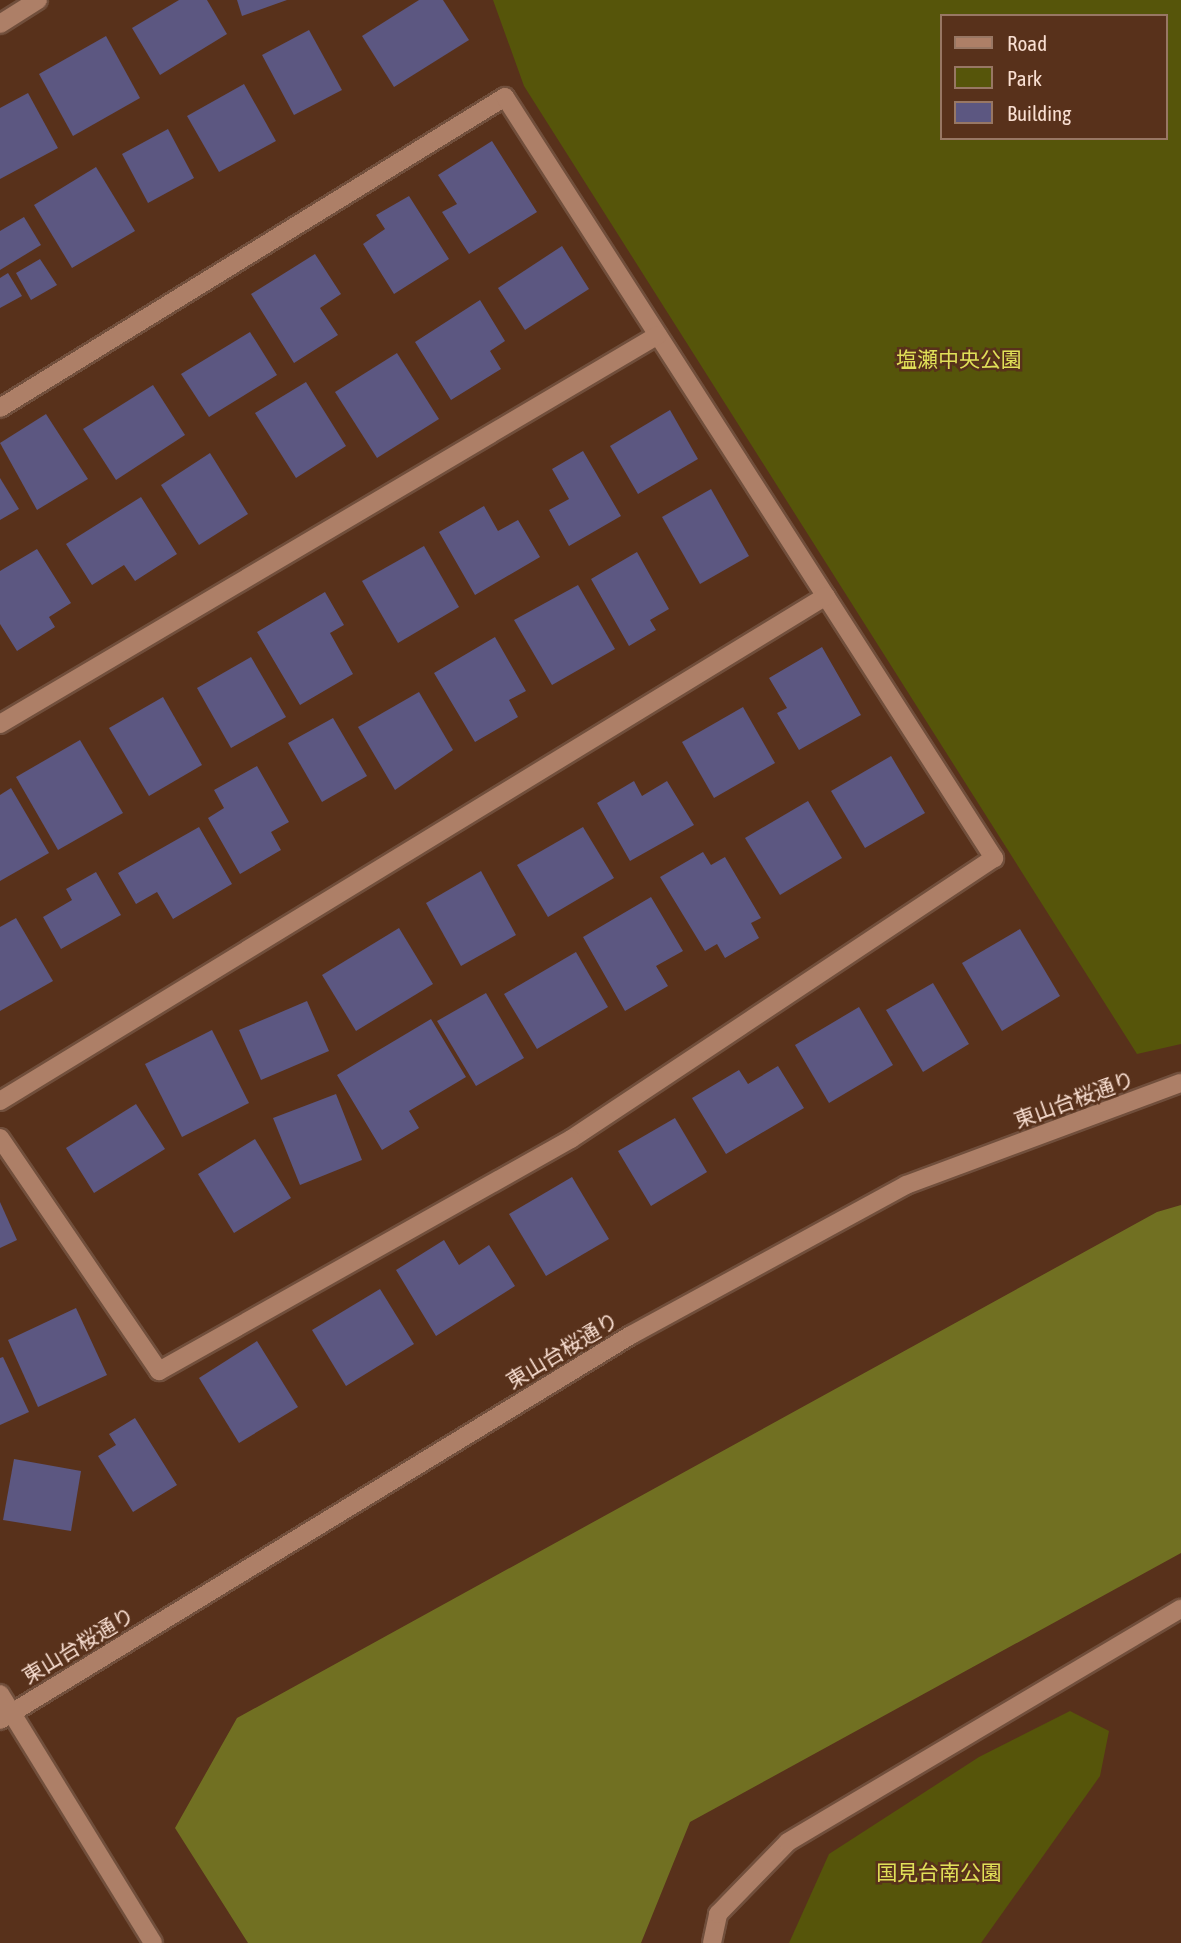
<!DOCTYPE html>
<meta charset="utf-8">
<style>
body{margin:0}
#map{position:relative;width:1181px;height:1943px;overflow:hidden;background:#58311b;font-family:"Asap Condensed","Noto Sans JP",sans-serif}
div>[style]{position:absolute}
.green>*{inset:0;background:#56550a}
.forest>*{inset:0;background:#717022}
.building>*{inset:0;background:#5c5781}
.roads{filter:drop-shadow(2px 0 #714f3c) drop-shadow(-2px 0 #714f3c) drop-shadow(0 2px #714f3c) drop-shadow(0 -2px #714f3c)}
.minor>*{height:18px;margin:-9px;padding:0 9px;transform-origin:9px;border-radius:9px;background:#ad7f67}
.tertiary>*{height:18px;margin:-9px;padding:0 9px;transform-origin:9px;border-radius:9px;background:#ad7f67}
span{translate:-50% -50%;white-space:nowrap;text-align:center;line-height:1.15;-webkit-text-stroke:5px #58311b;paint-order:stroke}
.park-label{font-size:21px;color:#e0e058}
.street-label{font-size:21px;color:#f9dfd2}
.legend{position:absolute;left:940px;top:14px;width:228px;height:126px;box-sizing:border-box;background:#58311b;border:2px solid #987764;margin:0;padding:9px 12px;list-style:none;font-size:21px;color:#f9dfd2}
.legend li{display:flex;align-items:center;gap:14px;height:35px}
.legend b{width:35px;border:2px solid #987764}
</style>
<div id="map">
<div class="green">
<i style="clip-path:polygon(evenodd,493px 0,1181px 0,1181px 1044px,1137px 1054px,524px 86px,493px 0,941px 16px,1165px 16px,1165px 138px,941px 138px,941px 16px)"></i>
<i style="clip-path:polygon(1070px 1711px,1109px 1731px,1100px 1776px,981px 1943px,789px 1943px,829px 1854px,979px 1757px)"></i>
</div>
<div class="forest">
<i style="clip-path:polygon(1181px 1205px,1181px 1553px,690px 1822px,641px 1943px,248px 1943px,175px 1828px,237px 1718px,1157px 1212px)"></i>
</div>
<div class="building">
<i style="clip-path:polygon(179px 0,207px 0,227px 34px,160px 75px,132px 28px)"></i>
<i style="clip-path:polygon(237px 0,287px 0,242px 16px)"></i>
<i style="clip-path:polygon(419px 0,443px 0,469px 40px,394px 87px,362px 36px)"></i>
<i style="clip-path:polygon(309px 30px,342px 90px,294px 115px,262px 55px)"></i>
<i style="clip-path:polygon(106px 36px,140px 98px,73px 136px,39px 74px)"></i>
<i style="clip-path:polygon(244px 84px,276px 141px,219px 172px,187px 116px)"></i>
<i style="clip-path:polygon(28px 93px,58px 148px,0 179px,0 108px)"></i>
<i style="clip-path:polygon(168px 129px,194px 178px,148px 203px,122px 154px)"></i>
<i style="clip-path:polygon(492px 141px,537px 212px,469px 254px,442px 212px,457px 204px,438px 175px)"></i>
<i style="clip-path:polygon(96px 167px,135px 231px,72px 268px,34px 205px)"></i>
<i style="clip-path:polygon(409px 196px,449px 259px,394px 294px,363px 244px,385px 229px,376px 215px)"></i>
<i style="clip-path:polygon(24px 217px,41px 245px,0 270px,0 231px)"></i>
<i style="clip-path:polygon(562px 246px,589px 289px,525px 330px,498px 288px)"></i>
<i style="clip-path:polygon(315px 254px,341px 294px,320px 308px,338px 335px,294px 363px,251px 294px)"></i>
<i style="clip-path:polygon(40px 259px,57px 285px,31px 300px,16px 273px)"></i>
<i style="clip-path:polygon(8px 273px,22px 296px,0 308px,0 278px)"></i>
<i style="clip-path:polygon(480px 300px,505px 341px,490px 351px,501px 369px,451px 400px,415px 342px)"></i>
<i style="clip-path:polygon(250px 332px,277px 375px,209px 417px,181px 374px)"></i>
<i style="clip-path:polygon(397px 353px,439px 419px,377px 458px,335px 392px)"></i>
<i style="clip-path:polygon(306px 382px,346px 446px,296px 478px,255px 413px)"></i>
<i style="clip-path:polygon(153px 385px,185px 435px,116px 480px,83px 429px)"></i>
<i style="clip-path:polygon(670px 410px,698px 459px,638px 494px,610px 446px)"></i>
<i style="clip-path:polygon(46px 414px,88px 479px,37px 510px,0 443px)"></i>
<i style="clip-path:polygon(583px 451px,621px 516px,569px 546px,549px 510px,569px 499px,552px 469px)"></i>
<i style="clip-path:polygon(210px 453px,248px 514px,199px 545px,161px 485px)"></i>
<i style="clip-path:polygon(0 478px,19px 509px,0 520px)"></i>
<i style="clip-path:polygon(711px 489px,749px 556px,700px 584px,662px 517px)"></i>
<i style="clip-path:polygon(141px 497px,177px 554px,135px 581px,124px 565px,92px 585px,66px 544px)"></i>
<i style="clip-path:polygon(484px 506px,498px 531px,518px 520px,540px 557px,475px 595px,439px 532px)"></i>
<i style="clip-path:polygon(424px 546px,459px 607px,398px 643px,362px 581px)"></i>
<i style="clip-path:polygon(37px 549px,71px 603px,49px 617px,55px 627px,17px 651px,0 624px,0 571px)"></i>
<i style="clip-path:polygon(637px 552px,669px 609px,650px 620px,656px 630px,629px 646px,591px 579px)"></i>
<i style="clip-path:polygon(578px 585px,615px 649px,552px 685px,514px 620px)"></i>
<i style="clip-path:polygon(325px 592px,344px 625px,330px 633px,353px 674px,300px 705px,257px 632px)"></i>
<i style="clip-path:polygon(495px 637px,526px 691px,509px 700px,518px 717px,475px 742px,434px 673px)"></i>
<i style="clip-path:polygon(822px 647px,861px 715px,799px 750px,777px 713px,787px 708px,769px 678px)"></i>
<i style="clip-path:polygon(251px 657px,286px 717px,231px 748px,197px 688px)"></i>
<i style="clip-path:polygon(419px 692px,453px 750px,395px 790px,358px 727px)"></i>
<i style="clip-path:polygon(163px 697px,202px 765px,149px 796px,109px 728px)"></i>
<i style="clip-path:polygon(743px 707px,775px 763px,714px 798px,682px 742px)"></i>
<i style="clip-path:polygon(333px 718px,367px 776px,322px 802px,288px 743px)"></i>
<i style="clip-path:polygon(80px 740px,123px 813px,58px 850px,16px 777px)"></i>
<i style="clip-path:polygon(891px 756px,925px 813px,865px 848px,831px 791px)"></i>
<i style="clip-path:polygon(257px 766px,289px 822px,271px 832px,281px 850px,240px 874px,208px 818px,224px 808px,214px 790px)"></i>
<i style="clip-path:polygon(634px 781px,642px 796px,667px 781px,694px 825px,630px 861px,597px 803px)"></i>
<i style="clip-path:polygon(11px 788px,49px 853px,0 881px,0 795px)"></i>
<i style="clip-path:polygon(808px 801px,842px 858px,780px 895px,745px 838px)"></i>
<i style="clip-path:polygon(199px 827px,232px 884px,173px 919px,157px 892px,136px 904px,118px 873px)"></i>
<i style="clip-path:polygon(583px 827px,614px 878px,548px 917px,517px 865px)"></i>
<i style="clip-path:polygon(703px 852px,711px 865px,725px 857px,761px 918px,751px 923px,759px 938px,725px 958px,717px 944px,705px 951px,660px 877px)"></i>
<i style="clip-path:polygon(481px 871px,516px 935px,461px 966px,426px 903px)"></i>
<i style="clip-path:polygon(96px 872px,121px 915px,61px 949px,43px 917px,72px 900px,66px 889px)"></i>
<i style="clip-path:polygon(651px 897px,683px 951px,656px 966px,668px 986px,625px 1011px,583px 937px)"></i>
<i style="clip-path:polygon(16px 918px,53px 981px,0 1011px,0 927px)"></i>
<i style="clip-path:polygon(399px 928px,433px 984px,356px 1031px,322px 975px)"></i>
<i style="clip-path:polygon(1020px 929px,1060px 996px,1002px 1031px,962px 963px)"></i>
<i style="clip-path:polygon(576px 952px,608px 1007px,537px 1049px,504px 994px)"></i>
<i style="clip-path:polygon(933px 983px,969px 1044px,923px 1072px,886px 1010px)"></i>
<i style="clip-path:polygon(486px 993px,524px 1058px,476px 1086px,437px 1021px)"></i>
<i style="clip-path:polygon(307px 1001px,329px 1051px,261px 1080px,239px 1030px)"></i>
<i style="clip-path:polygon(859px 1007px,893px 1065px,829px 1103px,795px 1045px)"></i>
<i style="clip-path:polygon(431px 1019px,466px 1077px,409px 1111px,419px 1128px,382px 1150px,337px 1075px)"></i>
<i style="clip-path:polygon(212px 1030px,249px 1103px,182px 1137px,145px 1064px)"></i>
<i style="clip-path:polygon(778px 1066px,804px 1108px,726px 1154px,692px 1098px,739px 1070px,748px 1084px)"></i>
<i style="clip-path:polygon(336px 1094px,362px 1160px,300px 1185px,273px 1118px)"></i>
<i style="clip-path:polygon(136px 1104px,165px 1149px,94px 1193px,66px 1148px)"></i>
<i style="clip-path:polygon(675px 1118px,707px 1172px,651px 1206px,618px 1151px)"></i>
<i style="clip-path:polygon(255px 1139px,291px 1198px,234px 1233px,198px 1174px)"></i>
<i style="clip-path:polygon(572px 1177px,609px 1239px,546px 1276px,509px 1214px)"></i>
<i style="clip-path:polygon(0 1202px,17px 1240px,0 1248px)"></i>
<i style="clip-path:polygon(444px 1240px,459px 1265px,489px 1245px,515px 1286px,436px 1336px,396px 1270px)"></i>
<i style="clip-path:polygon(380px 1289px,414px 1344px,346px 1386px,312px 1330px)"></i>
<i style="clip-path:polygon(76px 1308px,107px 1375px,38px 1407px,8px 1340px)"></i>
<i style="clip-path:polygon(257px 1341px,298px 1407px,239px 1443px,199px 1378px)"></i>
<i style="clip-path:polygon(3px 1357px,29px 1412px,0 1425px,0 1358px)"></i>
<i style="clip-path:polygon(135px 1418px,177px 1485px,133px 1512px,98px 1456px,116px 1445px,109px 1434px)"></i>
<i style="clip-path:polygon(14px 1459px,81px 1471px,71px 1531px,3px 1520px)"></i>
</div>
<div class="roads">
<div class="minor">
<i style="left:0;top:24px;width:45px;rotate:-32.3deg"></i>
<i style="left:0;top:408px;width:593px;rotate:-31.63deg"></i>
<i style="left:505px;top:97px;width:905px;rotate:57.28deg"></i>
<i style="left:994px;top:858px;width:508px;rotate:146.4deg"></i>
<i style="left:571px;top:1139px;width:473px;rotate:150.6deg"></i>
<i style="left:159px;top:1371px;width:282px;rotate:-124.3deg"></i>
<i style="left:0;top:724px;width:764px;rotate:-30.59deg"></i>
<i style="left:0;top:1101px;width:968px;rotate:-31.44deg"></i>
<i style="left:712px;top:1943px;width:30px;rotate:-78deg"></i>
<i style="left:718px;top:1914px;width:100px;rotate:-45.8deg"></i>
<i style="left:788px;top:1842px;width:457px;rotate:-30.7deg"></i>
</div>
<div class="tertiary">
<i style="left:0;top:1694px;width:292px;rotate:58.4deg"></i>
<i style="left:0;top:1720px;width:739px;rotate:-31.39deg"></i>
<i style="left:631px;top:1335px;width:313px;rotate:-28.6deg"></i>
<i style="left:906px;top:1185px;width:293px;rotate:-20.4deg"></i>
</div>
</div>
<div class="park-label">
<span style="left:959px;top:359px">塩瀬中央公園</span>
<span style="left:939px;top:1872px">国見台南公園</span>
</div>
<div class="street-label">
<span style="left:1074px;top:1099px;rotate:-20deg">東山台桜通り</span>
<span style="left:562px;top:1350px;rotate:-31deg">東山台桜通り</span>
<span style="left:78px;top:1645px;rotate:-31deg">東山台桜通り</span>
</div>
<ul class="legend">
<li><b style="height:9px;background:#ad7f67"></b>Road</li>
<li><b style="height:19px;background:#56550a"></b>Park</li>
<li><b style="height:19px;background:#5c5781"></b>Building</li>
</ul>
</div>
